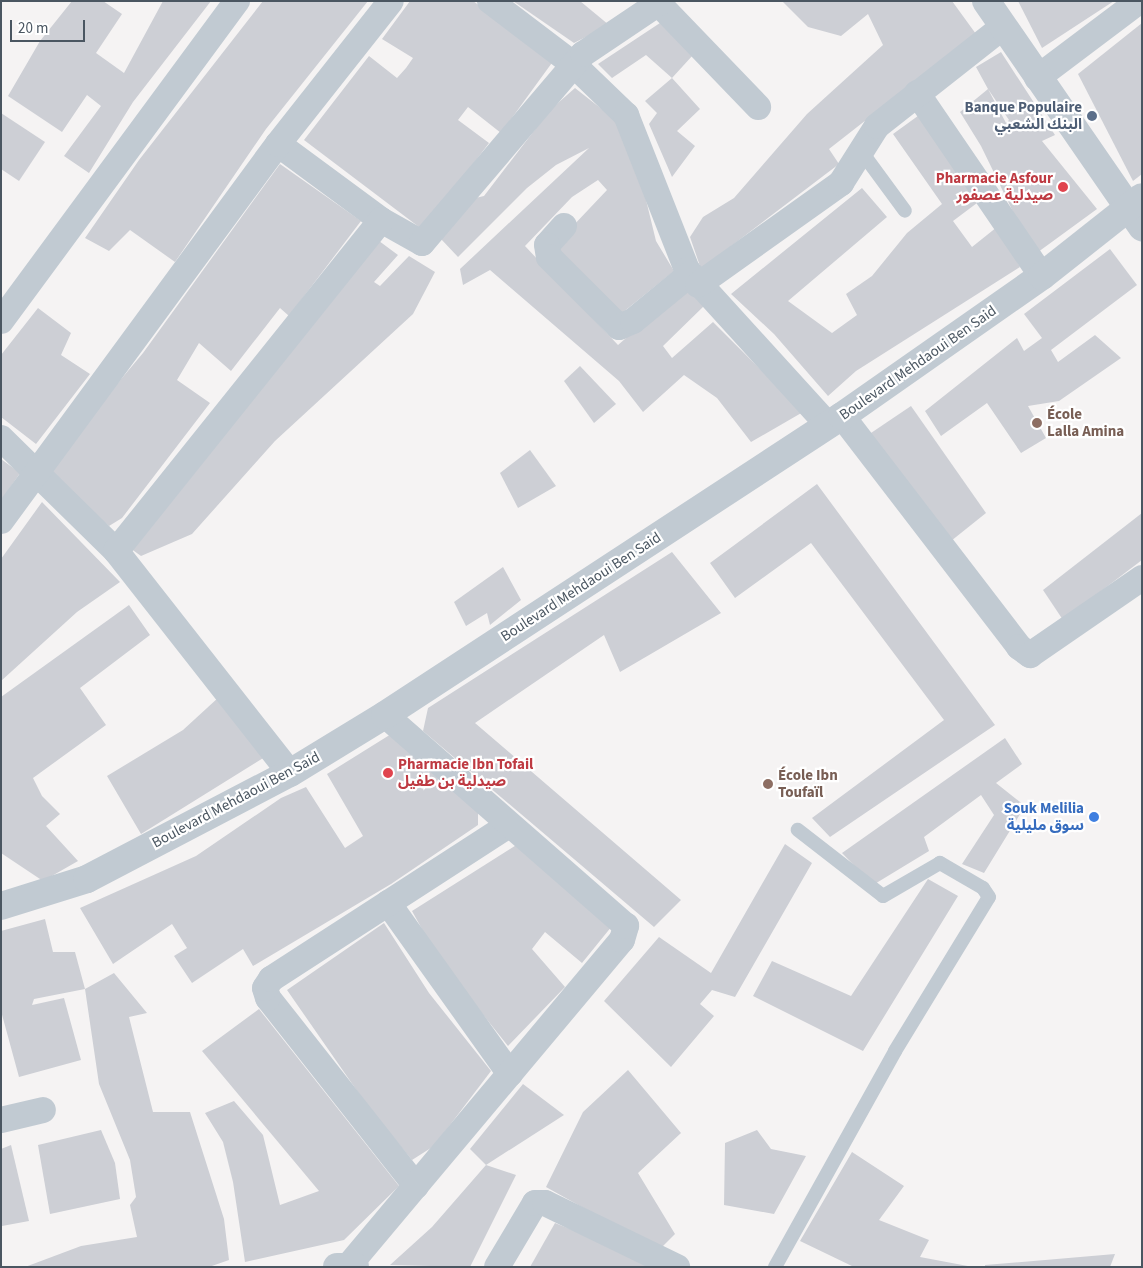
<!DOCTYPE html>
<meta charset="utf-8">
<style>
body{margin:0}
#map{position:relative;width:1143px;height:1268px;overflow:hidden;background:#f5f3f3;font-family:"Source Sans 3","Noto Sans Arabic",sans-serif}
div>[style]{position:absolute}
.building>*{inset:0;background:#cdcfd5}
.service>*{height:14px;margin:-7px;padding:0 7px;transform-origin:7px;border-radius:7px;background:#c1cad2}
.minor>*{height:26px;margin:-13px;padding:0 13px;transform-origin:13px;border-radius:13px;background:#c1cad2}
.tertiary>*{height:28px;margin:-14px;padding:0 14px;transform-origin:14px;border-radius:14px;background:#c1cad2}
.dots>*{width:14px;height:14px;translate:-50% -50%;box-sizing:border-box;border:2px solid #fff;border-radius:50%}
span{translate:-50% -50%;white-space:nowrap;text-align:center;line-height:1.15;-webkit-text-stroke:4.5px #fff;paint-order:stroke}
.service-label{font-size:15px;color:#4e5e75;font-weight:700}
.right{translate:-100% -50%;text-align:right}
.health-label{font-size:15px;color:#be3a42;font-weight:700}
.left{translate:0 -50%;text-align:left}
.street-label{font-size:15px;color:#4a5661}
.education-label{font-size:15px;color:#785e54;font-weight:700}
.shop-label{font-size:15px;color:#366cbe;font-weight:700}
.frame{position:absolute;inset:0;border:2px solid #4a5661;pointer-events:none}
.scale{position:absolute;left:10px;top:20px;width:75px;height:22px;box-sizing:border-box;border:2px solid #4a5661;border-top:0;padding-left:6px;font-size:15px;line-height:18px;white-space:nowrap;color:#4a5661;-webkit-text-stroke:4px #fff;paint-order:stroke}
</style>
<div id="map">
<div class="building">
<i style="clip-path:polygon(72px 1px,103px 1px,122px 14px,96px 53px,124px 73px,163px 1px,211px 1px,133px 102px,89px 173px,64px 156px,101px 106px,87px 95px,62px 132px,8px 96px,40px 41px)"></i>
<i style="clip-path:polygon(263px 1px,368px 1px,266px 129px,175px 262px,130px 230px,109px 251px,85px 238px,139px 160px)"></i>
<i style="clip-path:polygon(410px 1px,473px 1px,554px 60px,501px 133px,468px 107px,458px 120px,489px 143px,423px 230px,304px 140px,369px 56px,397px 78px,406px 68px,413px 58px,382px 39px)"></i>
<i style="clip-path:polygon(513px 1px,580px 1px,609px 25px,574px 43px)"></i>
<i style="clip-path:polygon(782px 1px,952px 1px,976px 34px,829px 149px,839px 164px,701px 269px,690px 237px,703px 217px,734px 198px,807px 114px,883px 45px,868px 14px,841px 36px,808px 27px)"></i>
<i style="clip-path:polygon(1018px 1px,1114px 1px,1042px 48px)"></i>
<i style="clip-path:polygon(663px 21px,693px 55px,672px 78px,646px 55px,612px 78px,598px 64px)"></i>
<i style="clip-path:polygon(1142px 23px,1142px 174px,1133px 181px,1078px 74px)"></i>
<i style="clip-path:polygon(evenodd,1001px 52px,1055px 135px,1042px 141px,1097px 209px,1034px 255px,981px 146px,960px 112px,988px 89px,976px 67px,1001px 52px,988px 89px,1009px 120px,1006px 123px,988px 89px)"></i>
<i style="clip-path:polygon(672px 78px,700px 109px,677px 131px,695px 146px,672px 177px,649px 124px,657px 113px,645px 101px)"></i>
<i style="clip-path:polygon(575px 88px,618px 122px,638px 167px,656px 241px,674px 271px,617px 317px,553px 247px,607px 190px,598px 180px,572px 197px,525px 246px,618px 345px,685px 287px,705px 305px,663px 346px,672px 358px,713px 322px,803px 412px,751px 442px,717px 398px,684px 375px,643px 412px,619px 381px,490px 270px,463px 285px,460px 269px,589px 148px,556px 165px,527px 188px,458px 257px,441px 239px,471px 199px,484px 196px,550px 110px)"></i>
<i style="clip-path:polygon(1px 113px,45px 142px,19px 181px,1px 169px)"></i>
<i style="clip-path:polygon(922px 113px,977px 203px,953px 221px,972px 247px,997px 227px,1020px 267px,856px 371px,828px 396px,774px 334px,731px 294px,862px 188px,887px 217px,788px 301px,832px 333px,857px 315px,846px 294px,872px 276px,907px 233px,942px 204px,893px 134px)"></i>
<i style="clip-path:polygon(280px 164px,361px 221px,289px 316px,280px 308px,231px 371px,199px 343px,177px 380px,210px 403px,122px 518px,109px 526px,44px 471px,143px 353px)"></i>
<i style="clip-path:polygon(375px 238px,398px 255px,374px 282px,380px 286px,409px 256px,435px 272px,413px 314px,275px 441px,192px 534px,141px 556px,130px 548px)"></i>
<i style="clip-path:polygon(1110px 249px,1137px 285px,1051px 350px,1058px 362px,1095px 335px,1121px 358px,1059px 401px,1028px 406px,1046px 438px,1021px 453px,987px 403px,941px 436px,925px 411px,1017px 338px,1024px 351px,1042px 338px,1024px 314px)"></i>
<i style="clip-path:polygon(38px 308px,71px 333px,61px 355px,90px 374px,36px 444px,1px 417px,1px 355px)"></i>
<i style="clip-path:polygon(580px 366px,616px 404px,594px 423px,564px 381px)"></i>
<i style="clip-path:polygon(911px 406px,986px 513px,946px 545px,868px 435px)"></i>
<i style="clip-path:polygon(530px 450px,556px 486px,518px 508px,500px 473px)"></i>
<i style="clip-path:polygon(1px 459px,20px 473px,1px 501px)"></i>
<i style="clip-path:polygon(817px 484px,995px 725px,830px 837px,812px 818px,944px 720px,811px 543px,735px 598px,710px 563px)"></i>
<i style="clip-path:polygon(42px 502px,120px 582px,77px 612px,1px 681px,1px 559px)"></i>
<i style="clip-path:polygon(1142px 513px,1142px 560px,1063px 620px,1043px 590px)"></i>
<i style="clip-path:polygon(672px 552px,721px 613px,620px 672px,604px 635px,475px 723px,681px 900px,654px 927px,423px 731px,428px 708px)"></i>
<i style="clip-path:polygon(503px 567px,521px 600px,490px 625px,487px 613px,466px 626px,454px 602px)"></i>
<i style="clip-path:polygon(129px 605px,150px 635px,80px 688px,106px 725px,33px 778px,42px 796px,60px 814px,46px 826px,78px 861px,43px 881px,1px 853px,1px 697px)"></i>
<i style="clip-path:polygon(219px 697px,268px 755px,141px 834px,107px 776px,183px 730px)"></i>
<i style="clip-path:polygon(396px 731px,478px 807px,478px 825px,391px 884px,253px 966px,243px 949px,192px 983px,174px 956px,187px 948px,172px 924px,113px 964px,80px 908px,196px 856px,281px 798px,306px 787px,345px 848px,363px 836px,327px 774px)"></i>
<i style="clip-path:polygon(1005px 738px,1022px 764px,996px 783px,1025px 806px,984px 873px,962px 864px,994px 815px,981px 795px,924px 837px,929px 851px,873px 885px,842px 853px)"></i>
<i style="clip-path:polygon(518px 844px,612px 926px,582px 963px,545px 932px,532px 949px,565px 987px,508px 1046px,438px 958px,412px 911px)"></i>
<i style="clip-path:polygon(785px 844px,812px 863px,735px 997px,712px 990px,700px 1004px,714px 1016px,671px 1067px,604px 1001px,659px 937px,711px 973px)"></i>
<i style="clip-path:polygon(928px 879px,958px 896px,863px 1051px,753px 996px,772px 961px,851px 996px)"></i>
<i style="clip-path:polygon(45px 919px,53px 952px,75px 952px,85px 989px,114px 973px,147px 1013px,129px 1017px,153px 1112px,190px 1112px,224px 1219px,229px 1260px,209px 1267px,25px 1267px,81px 1246px,137px 1237px,130px 1205px,136px 1197px,130px 1160px,99px 1084px,85px 989px,34px 999px,32px 1005px,64px 998px,81px 1060px,19px 1077px,1px 1011px,1px 931px)"></i>
<i style="clip-path:polygon(384px 923px,429px 993px,491px 1071px,434px 1146px,412px 1160px,369px 1108px,287px 990px)"></i>
<i style="clip-path:polygon(259px 1009px,399px 1186px,344px 1240px,245px 1262px,233px 1182px,223px 1142px,205px 1113px,234px 1101px,263px 1135px,280px 1205px,319px 1191px,202px 1051px)"></i>
<i style="clip-path:polygon(628px 1070px,681px 1133px,638px 1173px,675px 1234px,659px 1250px,546px 1187px,583px 1112px)"></i>
<i style="clip-path:polygon(523px 1084px,564px 1115px,486px 1165px,470px 1149px)"></i>
<i style="clip-path:polygon(101px 1130px,115px 1163px,120px 1199px,50px 1214px,38px 1145px)"></i>
<i style="clip-path:polygon(757px 1130px,771px 1149px,806px 1156px,774px 1214px,724px 1205px,725px 1143px)"></i>
<i style="clip-path:polygon(11px 1145px,29px 1221px,2px 1226px,1px 1149px)"></i>
<i style="clip-path:polygon(852px 1152px,904px 1186px,879px 1220px,929px 1240px,920px 1257px,973px 1267px,854px 1267px,800px 1241px)"></i>
<i style="clip-path:polygon(486px 1165px,516px 1175px,470px 1267px,390px 1265px,432px 1227px)"></i>
<i style="clip-path:polygon(555px 1223px,650px 1261px,650px 1267px,530px 1267px)"></i>
<i style="clip-path:polygon(1115px 1254px,1110px 1267px,985px 1267px,985px 1265px)"></i>
</div>
<div class="service">
<i style="left:861px;top:151px;width:74px;rotate:53.7deg"></i>
<i style="left:775px;top:1267px;width:247px;rotate:-60.9deg"></i>
<i style="left:895px;top:1051px;width:180px;rotate:-58.6deg"></i>
<i style="left:989px;top:897px;width:11px;rotate:-124deg"></i>
<i style="left:983px;top:888px;width:50px;rotate:-149.8deg"></i>
<i style="left:940px;top:863px;width:66px;rotate:149.9deg"></i>
<i style="left:883px;top:896px;width:108px;rotate:-142.2deg"></i>
</div>
<div class="minor">
<i style="left:490px;top:1px;width:104px;rotate:37.2deg"></i>
<i style="left:573px;top:64px;width:74px;rotate:43.9deg"></i>
<i style="left:626px;top:115px;width:167px;rotate:68.5deg"></i>
<i style="left:687px;top:270px;width:210px;rotate:47.7deg"></i>
<i style="left:659px;top:4px;width:143px;rotate:46.1deg"></i>
<i style="left:1037px;top:78px;width:128px;rotate:-37deg"></i>
<i style="left:917px;top:93px;width:222px;rotate:55.7deg"></i>
<i style="left:278px;top:144px;width:128px;rotate:36.4deg"></i>
<i style="left:381px;top:220px;width:47px;rotate:29.3deg"></i>
<i style="left:422px;top:243px;width:248px;rotate:-49.6deg"></i>
<i style="left:583px;top:54px;width:95px;rotate:-33.9deg"></i>
<i style="left:564px;top:226px;width:25px;rotate:132deg"></i>
<i style="left:547px;top:245px;width:12px;rotate:81deg"></i>
<i style="left:549px;top:257px;width:99px;rotate:45deg"></i>
<i style="left:619px;top:327px;width:15px;rotate:-23deg"></i>
<i style="left:633px;top:321px;width:74px;rotate:-39.5deg"></i>
<i style="left:698px;top:285px;width:176px;rotate:-35.5deg"></i>
<i style="left:841px;top:183px;width:67px;rotate:-57.7deg"></i>
<i style="left:877px;top:126px;width:160px;rotate:-38.2deg"></i>
<i style="left:1px;top:321px;width:398px;rotate:-53.6deg"></i>
<i style="left:842px;top:416px;width:291px;rotate:52.5deg"></i>
<i style="left:1019px;top:647px;width:14px;rotate:36deg"></i>
<i style="left:1030px;top:655px;width:136px;rotate:-34.5deg"></i>
<i style="left:1px;top:438px;width:161px;rotate:44.5deg"></i>
<i style="left:116px;top:551px;width:282px;rotate:51.9deg"></i>
<i style="left:1px;top:521px;width:468px;rotate:-53.7deg"></i>
<i style="left:278px;top:144px;width:182px;rotate:-51.7deg"></i>
<i style="left:116px;top:551px;width:424px;rotate:-51.3deg"></i>
<i style="left:388px;top:903px;width:210px;rotate:54.5deg"></i>
<i style="left:1px;top:1120px;width:43px;rotate:-13.4deg"></i>
<i style="left:416px;top:1186px;width:239px;rotate:-128.2deg"></i>
<i style="left:268px;top:998px;width:10px;rotate:-107deg"></i>
<i style="left:265px;top:988px;width:11px;rotate:-56deg"></i>
<i style="left:271px;top:979px;width:283px;rotate:-32.9deg"></i>
<i style="left:350px;top:1264px;width:423px;rotate:-50deg"></i>
<i style="left:622px;top:940px;width:15px;rotate:-74deg"></i>
<i style="left:626px;top:926px;width:320px;rotate:-138.8deg"></i>
<i style="left:497px;top:1267px;width:74px;rotate:-59.3deg"></i>
<i style="left:535px;top:1203px;width:10px"></i>
<i style="left:545px;top:1203px;width:147px;rotate:25.9deg"></i>
</div>
<div class="tertiary">
<i style="left:986px;top:1px;width:275px;rotate:55.4deg"></i>
<i style="left:1px;top:906px;width:90px;rotate:-17.4deg"></i>
<i style="left:87px;top:879px;width:229px;rotate:-27.6deg"></i>
<i style="left:290px;top:773px;width:111px;rotate:-31.4deg"></i>
<i style="left:385px;top:715px;width:546px;rotate:-33.2deg"></i>
<i style="left:842px;top:416px;width:244px;rotate:-35deg"></i>
<i style="left:1042px;top:276px;width:127px;rotate:-38.3deg"></i>
<i style="left:337px;top:1267px;width:18px"></i>
</div>
<div class="dots">
<i style="left:1092px;top:116px;background:#5c6f8a"></i>
<i style="left:1063px;top:187px;background:#e0444e"></i>
<i style="left:1037px;top:423px;background:#8d6e63"></i>
<i style="left:388px;top:773px;background:#e0444e"></i>
<i style="left:768px;top:784px;background:#8d6e63"></i>
<i style="left:1094px;top:817px;background:#3f7fe0"></i>
</div>
<div class="service-label">
<span class="right" style="left:1082px;top:116px">Banque Populaire<br>البنك الشعبي</span>
</div>
<div class="health-label">
<span class="right" style="left:1053px;top:187px">Pharmacie Asfour<br>صيدلية عصفور</span>
<span class="left" style="left:398px;top:773px">Pharmacie Ibn Tofail<br>صيدلية بن طفيل</span>
</div>
<div class="street-label">
<span style="left:918px;top:363px;rotate:-35deg">Boulevard Mehdaoui Ben Said</span>
<span style="left:581px;top:587px;rotate:-33deg">Boulevard Mehdaoui Ben Said</span>
<span style="left:236px;top:800px;rotate:-28deg">Boulevard Mehdaoui Ben Said</span>
</div>
<div class="education-label">
<span class="left" style="left:1047px;top:423px">École<br>Lalla Amina</span>
<span class="left" style="left:778px;top:784px">École Ibn<br>Toufaïl</span>
</div>
<div class="shop-label">
<span class="right" style="left:1084px;top:817px">Souk Melilia<br>سوق مليلية</span>
</div>
<div class="frame"></div>
<div class="scale">20 m</div>
</div>
